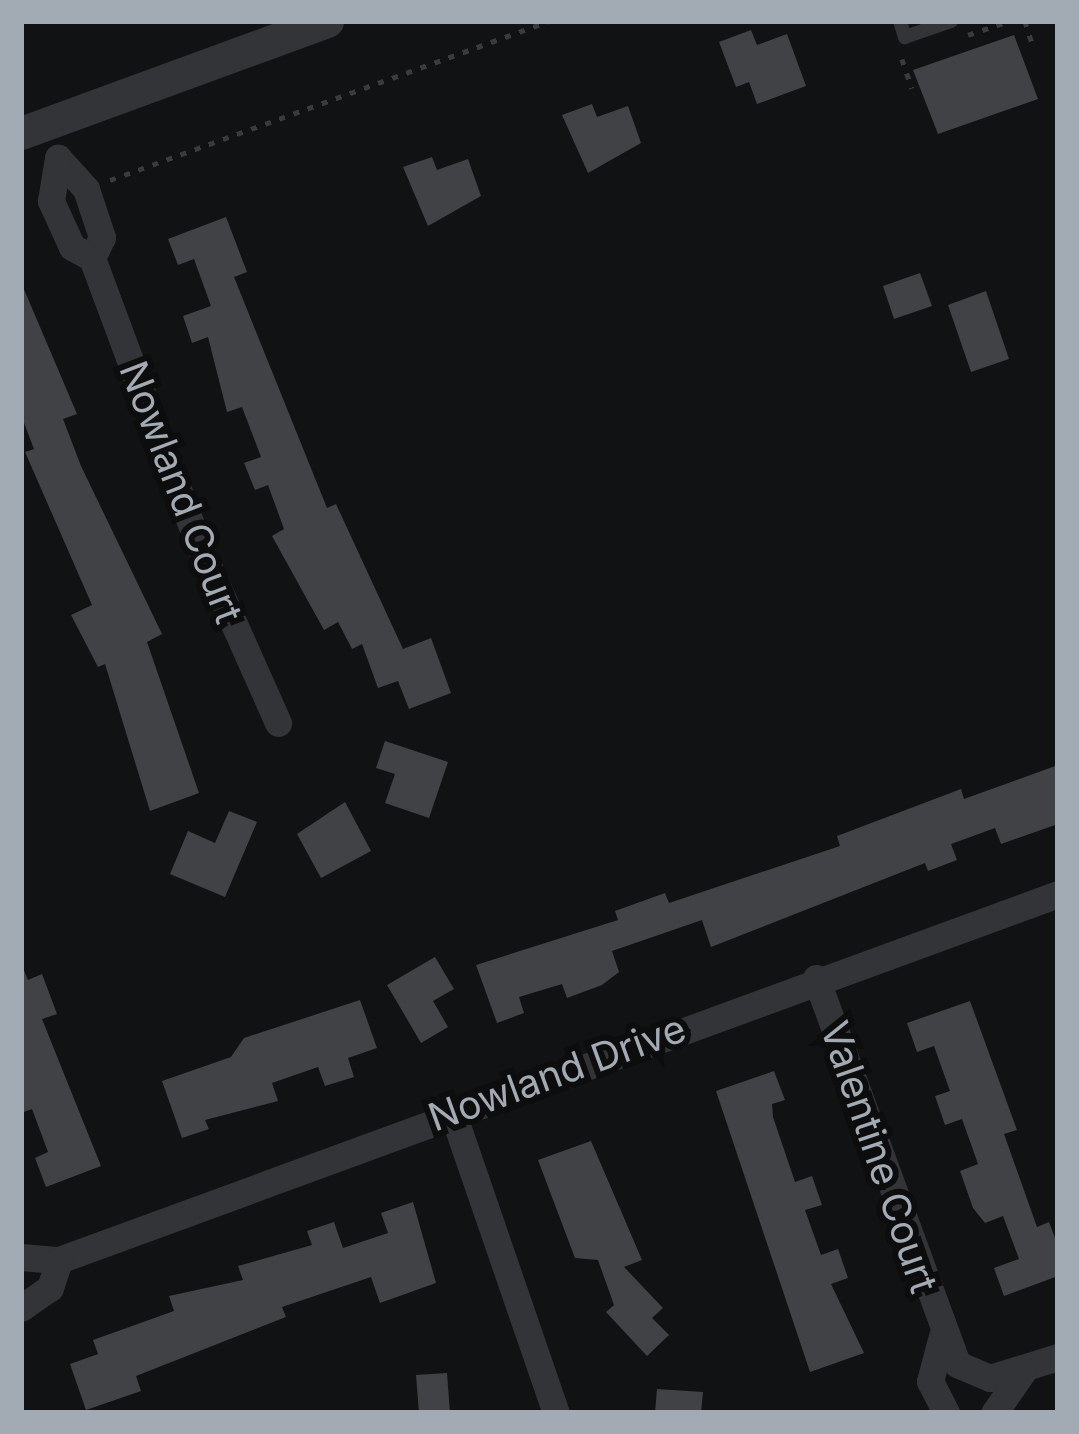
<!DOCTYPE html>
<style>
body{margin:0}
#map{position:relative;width:1079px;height:1434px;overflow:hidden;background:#111213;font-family:Inter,sans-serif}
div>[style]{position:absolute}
.building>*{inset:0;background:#404246}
.path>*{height:4.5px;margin-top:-2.25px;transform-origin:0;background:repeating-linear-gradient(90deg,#383b3f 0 6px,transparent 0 15px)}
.service>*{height:14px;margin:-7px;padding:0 7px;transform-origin:7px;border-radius:7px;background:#323438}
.minor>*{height:27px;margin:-13.5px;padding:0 13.5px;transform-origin:13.5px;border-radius:13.5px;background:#323438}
.tertiary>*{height:33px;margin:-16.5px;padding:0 16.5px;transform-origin:16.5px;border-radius:16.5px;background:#323438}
span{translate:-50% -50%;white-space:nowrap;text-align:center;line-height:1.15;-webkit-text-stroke:12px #0d0d0e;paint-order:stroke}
.street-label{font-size:39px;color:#a2abb4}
.frame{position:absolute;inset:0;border:24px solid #a2abb4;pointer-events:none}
</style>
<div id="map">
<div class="building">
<i style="clip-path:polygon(751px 30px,757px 45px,787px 34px,806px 86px,757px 104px,749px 82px,736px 87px,719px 42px)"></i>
<i style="clip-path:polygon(1014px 35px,1038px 99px,938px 134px,913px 70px)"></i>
<i style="clip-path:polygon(592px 104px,597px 117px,628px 106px,641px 143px,588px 173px,562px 115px)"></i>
<i style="clip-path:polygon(432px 157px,437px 170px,468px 159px,481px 196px,428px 226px,403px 167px)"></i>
<i style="clip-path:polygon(226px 217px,247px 272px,234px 277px,327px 508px,336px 504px,403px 649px,431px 638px,451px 693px,409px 709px,398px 681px,378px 688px,362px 644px,352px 649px,338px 622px,324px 630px,272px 536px,284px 529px,268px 485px,255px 490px,244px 463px,261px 457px,242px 407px,227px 412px,208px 337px,192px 343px,183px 316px,211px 306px,194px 259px,178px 265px,168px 239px)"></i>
<i style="clip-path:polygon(920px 273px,932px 306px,894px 319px,883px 286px)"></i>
<i style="clip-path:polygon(23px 287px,77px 414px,63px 419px,81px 466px,162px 634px,147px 642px,199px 793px,150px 811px,105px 664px,98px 667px,71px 615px,92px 605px,25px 452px,34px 449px,21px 415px)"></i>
<i style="clip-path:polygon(986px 291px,1009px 359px,971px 372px,948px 305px)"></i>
<i style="clip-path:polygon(385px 741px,448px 762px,429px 818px,385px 803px,395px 774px,376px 768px)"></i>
<i style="clip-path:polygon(1058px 765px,1058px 824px,1001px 844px,995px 828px,951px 844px,957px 860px,928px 871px,925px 863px,711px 947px,702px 920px,612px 951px,619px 972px,602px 985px,567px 998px,562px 984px,519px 997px,524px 1013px,497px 1023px,476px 965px,618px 920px,615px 911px,665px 893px,669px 903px,840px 846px,837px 836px,961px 789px,964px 799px)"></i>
<i style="clip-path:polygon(345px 802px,371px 851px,321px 878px,297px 834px)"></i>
<i style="clip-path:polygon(229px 811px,257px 822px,225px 897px,170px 874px,188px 831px,215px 843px)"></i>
<i style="clip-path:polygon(435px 957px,454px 989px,433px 1001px,448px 1027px,421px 1043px,387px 985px)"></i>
<i style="clip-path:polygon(23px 968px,28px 980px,42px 974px,57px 1014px,42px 1019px,101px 1166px,46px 1187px,35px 1158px,48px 1152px,32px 1109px,21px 1113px)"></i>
<i style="clip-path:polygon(360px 1000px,377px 1048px,348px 1058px,354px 1077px,325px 1086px,318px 1067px,272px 1083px,278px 1101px,205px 1120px,209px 1129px,182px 1138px,162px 1081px,231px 1057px,244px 1038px)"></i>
<i style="clip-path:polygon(970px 1001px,1017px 1130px,1004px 1134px,1037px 1227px,1049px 1222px,1058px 1246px,1058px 1276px,1004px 1296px,994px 1268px,1019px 1259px,1003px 1216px,985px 1223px,973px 1208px,960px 1171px,978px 1164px,962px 1119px,945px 1125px,935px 1096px,950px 1091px,934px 1046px,917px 1052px,907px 1023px)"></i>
<i style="clip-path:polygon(774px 1071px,785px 1100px,772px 1104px,773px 1117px,795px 1182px,812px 1176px,822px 1205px,805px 1210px,821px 1255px,838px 1249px,848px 1278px,831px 1284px,864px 1353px,810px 1372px,716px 1091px)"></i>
<i style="clip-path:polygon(591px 1141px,642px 1260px,624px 1267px,663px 1308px,652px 1318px,669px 1335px,647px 1356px,606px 1312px,614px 1305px,598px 1260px,575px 1258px,538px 1160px)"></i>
<i style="clip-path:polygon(413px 1202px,436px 1283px,380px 1303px,371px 1277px,282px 1307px,286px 1317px,136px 1376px,141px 1391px,86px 1410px,70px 1364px,98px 1354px,93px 1340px,174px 1311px,169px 1296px,243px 1280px,238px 1266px,312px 1245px,307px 1231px,334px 1222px,343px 1248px,388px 1233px,381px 1213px)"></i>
<i style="clip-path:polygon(447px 1373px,450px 1413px,419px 1413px,416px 1375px)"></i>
<i style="clip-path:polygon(657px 1389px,703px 1392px,701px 1413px,655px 1413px)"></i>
</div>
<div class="path">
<i style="left:1025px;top:21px;width:29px;rotate:72deg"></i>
<i style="left:968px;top:35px;width:43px;rotate:-18.9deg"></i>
<i style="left:902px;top:59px;width:31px;rotate:71deg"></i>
<i style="left:110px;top:180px;width:468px;rotate:-19.9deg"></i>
</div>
<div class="service">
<i style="left:900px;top:21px;width:17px;rotate:73deg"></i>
<i style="left:905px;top:37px;width:49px;rotate:-19.2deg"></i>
</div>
<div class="minor">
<i style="left:58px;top:158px;width:42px;rotate:47.9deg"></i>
<i style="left:86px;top:189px;width:51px;rotate:71.6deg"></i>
<i style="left:102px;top:237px;width:23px;rotate:115deg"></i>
<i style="left:92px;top:258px;width:23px;rotate:-151deg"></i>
<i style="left:72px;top:247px;width:51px;rotate:-114.5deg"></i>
<i style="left:51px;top:201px;width:44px;rotate:-80.8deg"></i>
<i style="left:92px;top:258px;width:304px;rotate:69.6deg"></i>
<i style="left:198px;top:543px;width:197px;rotate:66deg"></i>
<i style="left:816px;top:978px;width:411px;rotate:69.9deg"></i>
<i style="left:957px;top:1364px;width:36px;rotate:23deg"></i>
<i style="left:990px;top:1378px;width:71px;rotate:-17.2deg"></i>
<i style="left:452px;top:1111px;width:319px;rotate:71deg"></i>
<i style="left:21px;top:1257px;width:38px;rotate:5deg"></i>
<i style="left:59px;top:1260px;width:1064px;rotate:-20.12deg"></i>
<i style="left:21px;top:1308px;width:35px;rotate:-35deg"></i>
<i style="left:50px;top:1288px;width:29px;rotate:-72deg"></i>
<i style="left:942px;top:1336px;width:47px;rotate:104.9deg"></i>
<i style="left:930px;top:1381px;width:36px;rotate:63deg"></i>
<i style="left:994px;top:1413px;width:52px;rotate:-55.1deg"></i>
</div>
<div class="tertiary">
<i style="left:21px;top:133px;width:326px;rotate:-20.1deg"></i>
</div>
<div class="street-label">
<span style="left:181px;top:492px;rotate:69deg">Nowland Court</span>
<span style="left:557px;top:1073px;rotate:-20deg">Nowland Drive</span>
<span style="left:879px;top:1157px;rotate:71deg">Valentine Court</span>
</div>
<div class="frame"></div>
</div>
